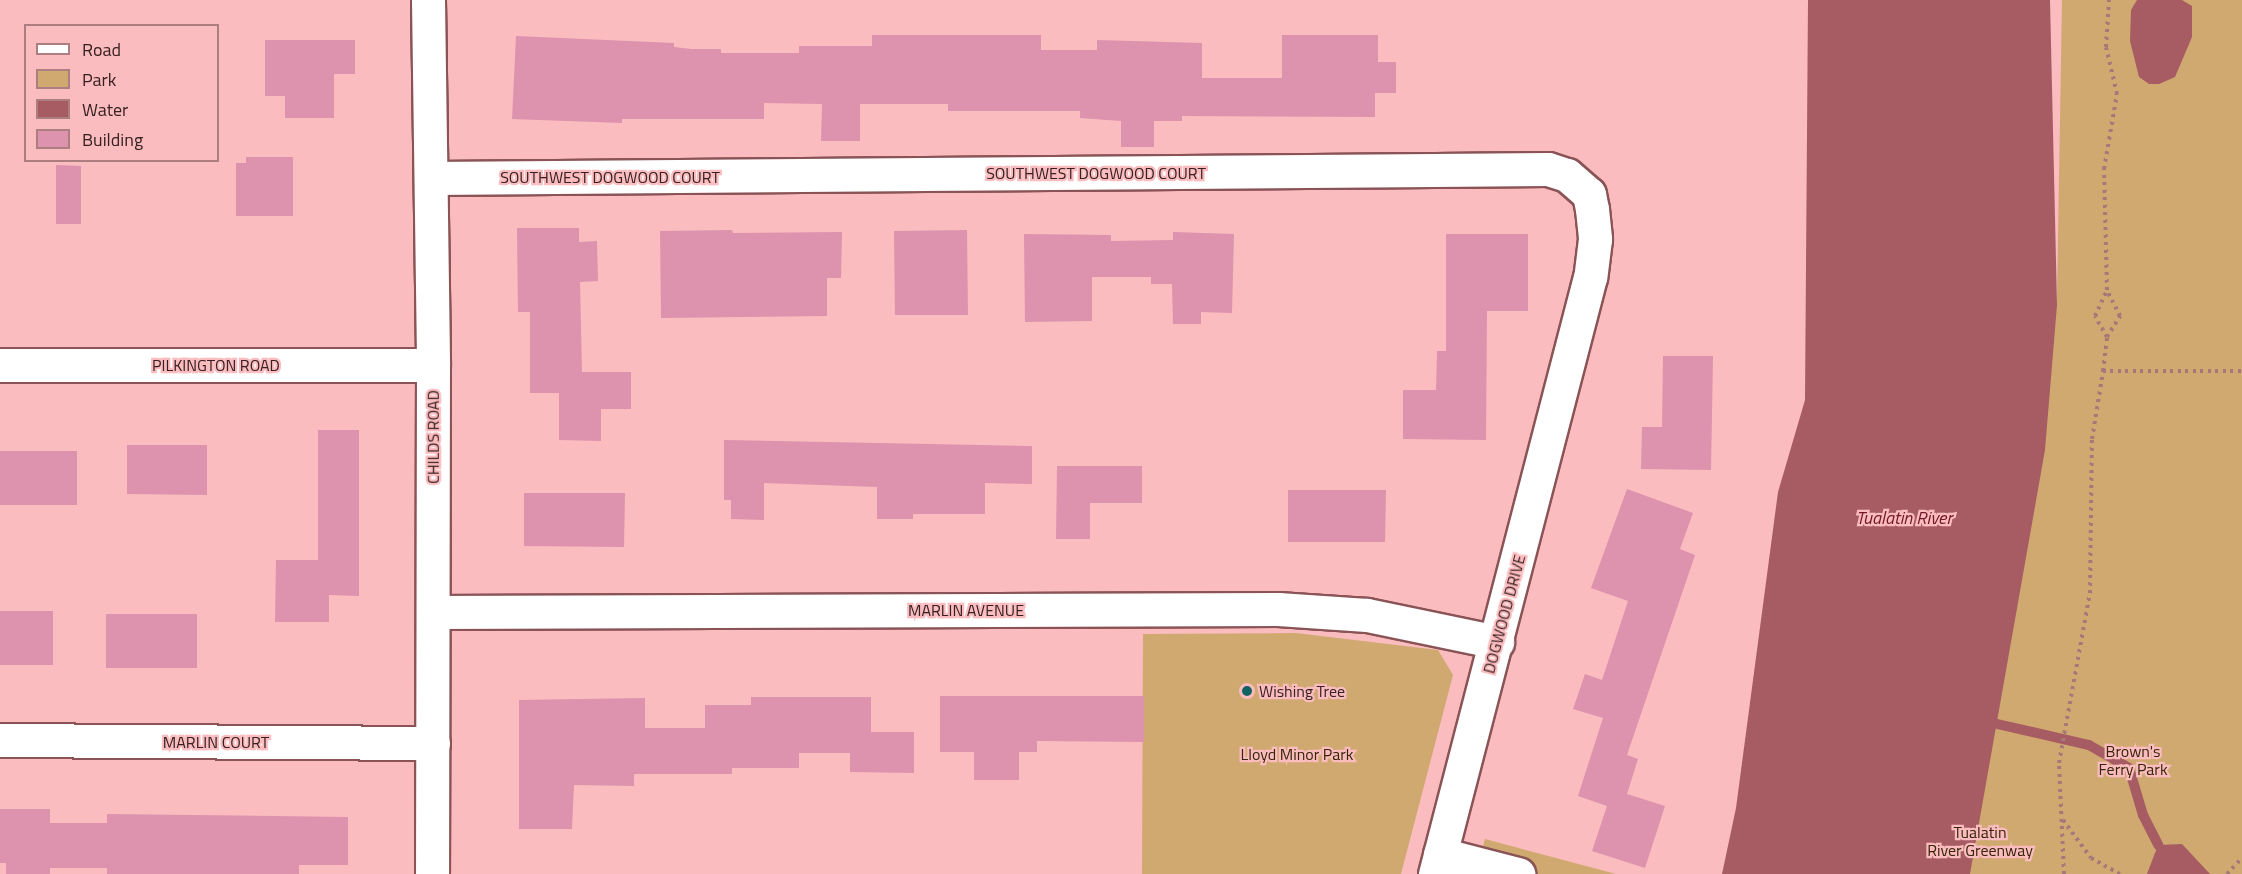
<!DOCTYPE html>
<style>
body{margin:0}
#map{position:relative;width:2242px;height:874px;overflow:hidden;background:#fabcbe;font-family:"Titillium Web",sans-serif}
div>[style]{position:absolute}
.green>*{inset:0;background:#d0a971}
.water>*{inset:0;background:#a65c62}
.stream>*{height:10px;margin:-5px;padding:0 5px;transform-origin:5px;border-radius:5px;background:#a65c62}
.building>*{inset:0;background:#dd92ae}
.path>*{height:4px;margin-top:-2px;transform-origin:0;background:repeating-linear-gradient(90deg,#a57879 0 3px,transparent 0 7.5px)}
.roads{filter:drop-shadow(2px 0 #8a5457) drop-shadow(-2px 0 #8a5457) drop-shadow(0 2px #8a5457) drop-shadow(0 -2px #8a5457)}
.minor>*{height:33px;margin:-16.5px;padding:0 16.5px;transform-origin:16.5px;border-radius:16.5px;background:#fff}
.dots>*{width:16px;height:16px;translate:-50% -50%;box-sizing:border-box;border:3px solid #fabcbe;border-radius:50%}
span{translate:-50% -50%;white-space:nowrap;text-align:center;line-height:1.15;-webkit-text-stroke:4.5px #fabcbe;paint-order:stroke}
.street-label{font-size:16px;color:#372021}
.poi-label{font-size:16px;color:#372021}
.left{translate:0 -50%;text-align:left}
.park-label{font-size:16px;color:#372508}
.water-label{font-size:18px;color:#731728;font-style:italic}
.legend{position:absolute;left:24px;top:24px;width:195px;height:138px;box-sizing:border-box;background:#fabcbe;border:2px solid #ac7e7f;margin:0;padding:8px 10px;list-style:none;font-size:18px;color:#372021}
.legend li{display:flex;align-items:center;gap:12px;height:30px}
.legend b{width:30px;border:2px solid #ac7e7f}
</style>
<div id="map">
<div class="green">
<i style="clip-path:polygon(2062px 0,2242px 0,2242px 874px,1943px 874px,2057px 298px)"></i>
<i style="clip-path:polygon(1296px 633px,1438px 650px,1453px 675px,1401px 874px,1142px 874px,1143px 634px)"></i>
<i style="clip-path:polygon(1485px 839px,1616px 874px,1475px 874px)"></i>
</div>
<div class="water">
<i style="clip-path:polygon(1808px 0,2050px 0,2057px 305px,2045px 450px,1970px 874px,1722px 874px,1736px 808px,1778px 492px,1805px 400px)"></i>
<i style="clip-path:polygon(2137px 0,2182px 0,2192px 6px,2192px 37px,2175px 77px,2159px 84px,2149px 84px,2139px 77px,2130px 41px,2131px 10px)"></i>
<i style="clip-path:polygon(2182px 844px,2210px 874px,2147px 874px,2158px 845px)"></i>
</div>
<div class="stream">
<i style="left:1984px;top:721px;width:108px;rotate:12.9deg"></i>
<i style="left:2089px;top:745px;width:46px;rotate:29.9deg"></i>
<i style="left:2129px;top:768px;width:49px;rotate:73.4deg"></i>
<i style="left:2143px;top:815px;width:34px;rotate:63deg"></i>
</div>
<div class="building">
<i style="clip-path:polygon(872px 35px,1041px 35px,1041px 50px,1097px 50px,1097px 40px,1202px 43px,1202px 78px,1282px 78px,1282px 35px,1378px 35px,1378px 62px,1396px 62px,1396px 93px,1375px 93px,1375px 117px,1182px 116px,1182px 121px,1154px 121px,1154px 147px,1121px 147px,1121px 121px,1080px 118px,1080px 111px,948px 111px,948px 104px,860px 104px,860px 141px,821px 141px,822px 104px,764px 103px,764px 119px,622px 119px,622px 123px,512px 119px,516px 36px,674px 43px,674px 47px,691px 49px,721px 49px,721px 53px,799px 53px,799px 46px,872px 46px)"></i>
<i style="clip-path:polygon(265px 40px,355px 40px,355px 74px,334px 74px,334px 118px,285px 118px,285px 96px,265px 96px)"></i>
<i style="clip-path:polygon(246px 157px,293px 157px,293px 216px,236px 216px,236px 163px,246px 163px)"></i>
<i style="clip-path:polygon(56px 165px,81px 166px,81px 224px,56px 224px)"></i>
<i style="clip-path:polygon(517px 228px,579px 228px,579px 242px,597px 241px,598px 281px,580px 282px,582px 372px,631px 372px,631px 409px,601px 409px,601px 441px,559px 440px,559px 393px,530px 393px,530px 312px,518px 312px)"></i>
<i style="clip-path:polygon(732px 230px,733px 233px,842px 232px,841px 278px,827px 278px,827px 316px,661px 318px,660px 231px)"></i>
<i style="clip-path:polygon(967px 230px,968px 315px,895px 315px,894px 231px)"></i>
<i style="clip-path:polygon(1173px 232px,1234px 234px,1232px 313px,1201px 312px,1201px 324px,1173px 324px,1172px 284px,1151px 284px,1151px 277px,1092px 277px,1092px 321px,1025px 322px,1024px 234px,1111px 235px,1111px 241px,1173px 240px)"></i>
<i style="clip-path:polygon(1446px 234px,1528px 234px,1528px 311px,1487px 311px,1486px 440px,1403px 439px,1403px 390px,1436px 390px,1437px 351px,1446px 351px)"></i>
<i style="clip-path:polygon(1663px 356px,1713px 356px,1711px 470px,1641px 469px,1642px 427px,1662px 427px)"></i>
<i style="clip-path:polygon(318px 430px,359px 430px,359px 596px,329px 595px,329px 622px,275px 622px,276px 560px,318px 560px)"></i>
<i style="clip-path:polygon(724px 440px,1032px 446px,1032px 484px,985px 483px,985px 514px,913px 514px,913px 519px,877px 519px,877px 487px,764px 483px,764px 520px,731px 519px,731px 500px,724px 500px)"></i>
<i style="clip-path:polygon(127px 445px,207px 445px,207px 495px,127px 494px)"></i>
<i style="clip-path:polygon(0 451px,77px 451px,77px 505px,0 505px)"></i>
<i style="clip-path:polygon(1057px 466px,1142px 466px,1142px 503px,1090px 503px,1090px 539px,1056px 539px)"></i>
<i style="clip-path:polygon(1627px 489px,1693px 513px,1680px 549px,1695px 555px,1627px 755px,1638px 759px,1627px 794px,1665px 806px,1645px 868px,1592px 851px,1607px 806px,1578px 796px,1603px 718px,1573px 709px,1585px 674px,1602px 680px,1628px 601px,1591px 588px)"></i>
<i style="clip-path:polygon(1288px 490px,1386px 490px,1385px 542px,1288px 542px)"></i>
<i style="clip-path:polygon(524px 493px,625px 493px,624px 547px,524px 546px)"></i>
<i style="clip-path:polygon(0 611px,53px 611px,53px 665px,0 665px)"></i>
<i style="clip-path:polygon(106px 614px,197px 614px,197px 668px,106px 668px)"></i>
<i style="clip-path:polygon(940px 696px,1144px 696px,1144px 742px,1037px 741px,1037px 752px,1019px 752px,1019px 780px,974px 780px,974px 752px,940px 752px)"></i>
<i style="clip-path:polygon(751px 697px,871px 697px,871px 732px,914px 732px,914px 773px,850px 772px,850px 753px,799px 753px,799px 768px,732px 768px,732px 774px,634px 774px,634px 786px,574px 785px,572px 829px,519px 829px,519px 700px,645px 698px,645px 728px,705px 728px,705px 705px,751px 705px)"></i>
<i style="clip-path:polygon(0 809px,50px 809px,50px 823px,107px 823px,107px 814px,348px 817px,348px 865px,299px 865px,299px 874px,107px 874px,107px 868px,50px 868px,50px 874px,6px 874px,6px 863px,0 863px)"></i>
</div>
<div class="path">
<i style="left:2107px;top:337px;width:25px;rotate:-58deg"></i>
<i style="left:2120px;top:316px;width:28px;rotate:-117deg"></i>
<i style="left:2103px;top:371px;width:34px;rotate:-83deg"></i>
<i style="left:2107px;top:337px;width:24px;rotate:-120deg"></i>
<i style="left:2095px;top:316px;width:29px;rotate:-65deg"></i>
<i style="left:2107px;top:290px;width:121px;rotate:-91.4deg"></i>
<i style="left:2104px;top:169px;width:76px;rotate:-80.2deg"></i>
<i style="left:2117px;top:94px;width:48px;rotate:-103.2deg"></i>
<i style="left:2106px;top:47px;width:47px;rotate:-86.3deg"></i>
<i style="left:2063px;top:820px;width:47px;rotate:53.6deg"></i>
<i style="left:2091px;top:858px;width:33px;rotate:29deg"></i>
<i style="left:2064px;top:874px;width:111px;rotate:-92.6deg"></i>
<i style="left:2059px;top:763px;width:173px;rotate:-79.7deg"></i>
<i style="left:2090px;top:593px;width:154px;rotate:-89.3deg"></i>
<i style="left:2092px;top:439px;width:69px;rotate:-80.8deg"></i>
<i style="left:2103px;top:371px;width:139px"></i>
<i style="left:2227px;top:874px;width:22px;rotate:-47deg"></i>
</div>
<div class="roads">
<div class="minor">
<i style="left:428px;top:0;width:365px;rotate:89.2deg"></i>
<i style="left:433px;top:365px;width:509px;rotate:90.11deg"></i>
<i style="left:431px;top:178px;width:1117px;rotate:-0.46deg"></i>
<i style="left:1548px;top:169px;width:20px;rotate:18deg"></i>
<i style="left:1567px;top:175px;width:29px;rotate:41deg"></i>
<i style="left:1589px;top:194px;width:15px;rotate:79deg"></i>
<i style="left:1592px;top:209px;width:30px;rotate:84deg"></i>
<i style="left:1595px;top:239px;width:38px;rotate:97deg"></i>
<i style="left:1590px;top:277px;width:617px;rotate:104.55deg"></i>
<i style="left:0;top:365px;width:433px"></i>
<i style="left:433px;top:612px;width:845px;rotate:-0.2deg"></i>
<i style="left:1278px;top:609px;width:89px;rotate:3.9deg"></i>
<i style="left:1367px;top:615px;width:133px;rotate:11.7deg"></i>
<i style="left:0;top:740px;width:433px;rotate:0.4deg"></i>
<i style="left:1440px;top:854px;width:81px;rotate:14.4deg"></i>
</div>
</div>
<div class="dots">
<i style="left:1247px;top:691px;background:#116263"></i>
</div>
<div class="street-label">
<span style="left:1096px;top:173px">SOUTHWEST DOGWOOD COURT</span>
<span style="left:610px;top:177px">SOUTHWEST DOGWOOD COURT</span>
<span style="left:216px;top:365px">PILKINGTON ROAD</span>
<span style="left:433px;top:437px;rotate:-90deg">CHILDS ROAD</span>
<span style="left:966px;top:610px">MARLIN AVENUE</span>
<span style="left:1504px;top:614px;rotate:-75deg">DOGWOOD DRIVE</span>
<span style="left:216px;top:742px">MARLIN COURT</span>
</div>
<div class="poi-label">
<span class="left" style="left:1259px;top:691px">Wishing Tree</span>
</div>
<div class="park-label">
<span style="left:2133px;top:760px">Brown's<br>Ferry Park</span>
<span style="left:1297px;top:754px">Lloyd Minor Park</span>
<span style="left:1980px;top:841px">Tualatin<br>River Greenway</span>
</div>
<div class="water-label">
<span style="left:1904px;top:518px">Tualatin River</span>
</div>
<ul class="legend">
<li><b style="height:8px;background:#fff"></b>Road</li>
<li><b style="height:16px;background:#d0a971"></b>Park</li>
<li><b style="height:16px;background:#a65c62"></b>Water</li>
<li><b style="height:16px;background:#dd92ae"></b>Building</li>
</ul>
</div>
